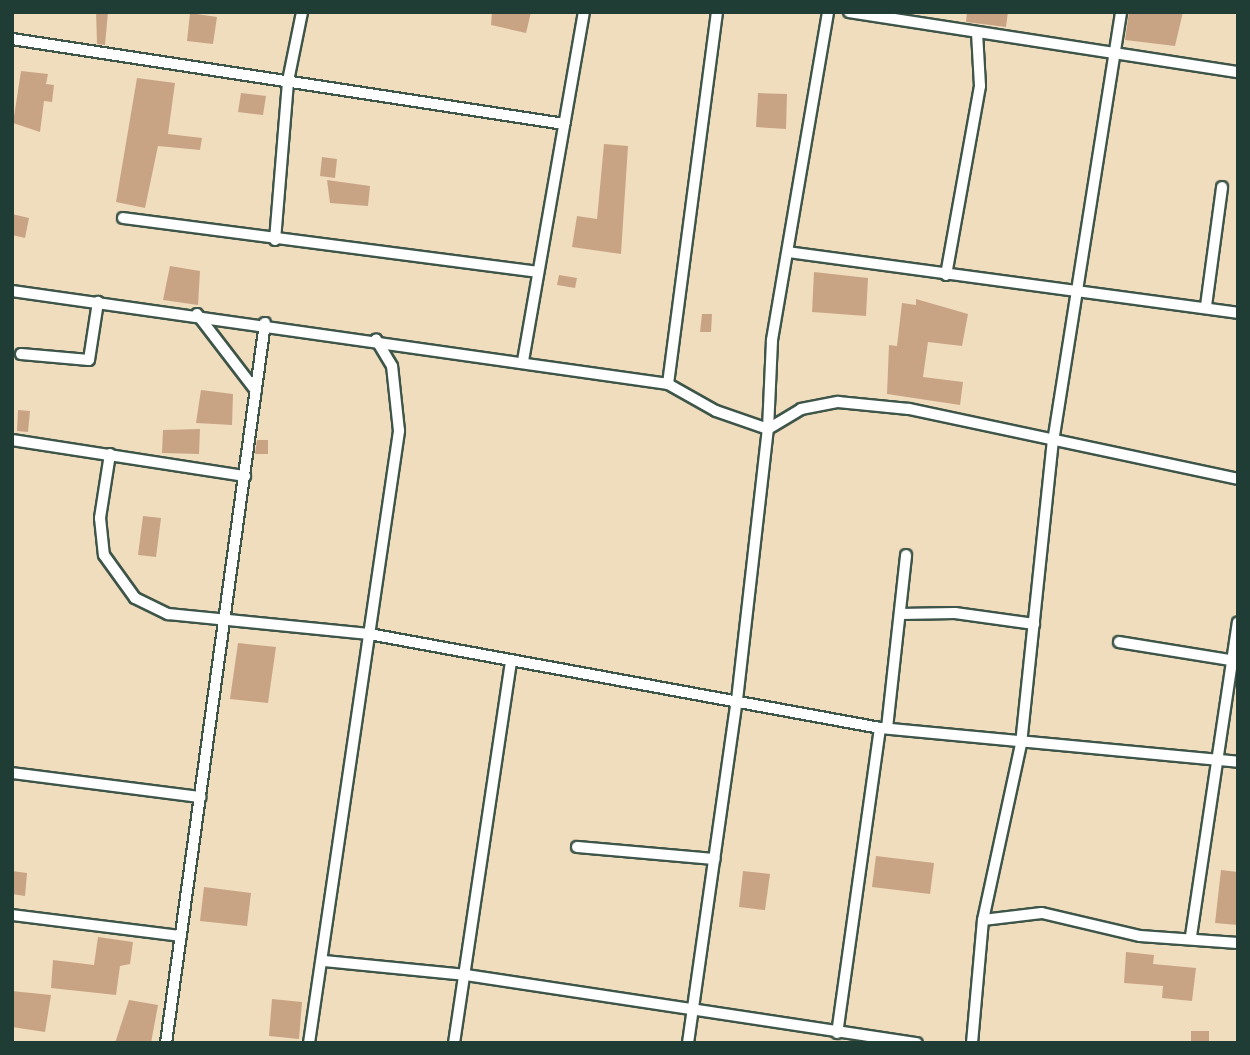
<!DOCTYPE html>
<style>
body{margin:0}
#map{position:relative;width:1250px;height:1055px;overflow:hidden;background:#f0ddbe;font-family:Cardo,serif}
div>[style]{position:absolute}
.building>*{inset:0;background:#c9a484}
.roads{filter:drop-shadow(2px 0 #3e5549) drop-shadow(-2px 0 #3e5549) drop-shadow(0 2px #3e5549) drop-shadow(0 -2px #3e5549)}
.minor>*{height:10px;margin:-5px;padding:0 5px;transform-origin:5px;border-radius:5px;background:#fff}
span{translate:-50% -50%;white-space:nowrap;text-align:center;line-height:1.15;-webkit-text-stroke:5px #f7f3e8;paint-order:stroke}
.frame{position:absolute;inset:0;border:14px solid #1f3d34;pointer-events:none}
</style>
<div id="map">
<div class="building">
<i style="clip-path:polygon(96px 12px,108px 12px,105px 45px,97px 44px)"></i>
<i style="clip-path:polygon(492px 12px,531px 12px,526px 33px,491px 25px)"></i>
<i style="clip-path:polygon(967px 12px,1008px 12px,1006px 27px,966px 22px)"></i>
<i style="clip-path:polygon(1129px 12px,1183px 12px,1175px 46px,1125px 40px)"></i>
<i style="clip-path:polygon(190px 13px,217px 17px,213px 44px,187px 41px)"></i>
<i style="clip-path:polygon(21px 71px,48px 74px,46px 84px,54px 85px,52px 102px,44px 101px,40px 132px,13px 123px)"></i>
<i style="clip-path:polygon(137px 78px,175px 83px,168px 134px,202px 138px,200px 150px,158px 146px,145px 208px,116px 202px)"></i>
<i style="clip-path:polygon(241px 93px,266px 96px,263px 115px,238px 112px)"></i>
<i style="clip-path:polygon(758px 93px,787px 94px,786px 129px,756px 127px)"></i>
<i style="clip-path:polygon(604px 144px,628px 146px,621px 254px,572px 247px,577px 216px,597px 219px)"></i>
<i style="clip-path:polygon(322px 157px,337px 159px,335px 178px,320px 176px)"></i>
<i style="clip-path:polygon(327px 180px,370px 186px,368px 206px,330px 203px)"></i>
<i style="clip-path:polygon(12px 214px,29px 218px,25px 238px,12px 235px)"></i>
<i style="clip-path:polygon(170px 266px,200px 271px,198px 305px,163px 300px)"></i>
<i style="clip-path:polygon(814px 272px,868px 278px,866px 316px,812px 312px)"></i>
<i style="clip-path:polygon(559px 275px,577px 278px,575px 288px,557px 285px)"></i>
<i style="clip-path:polygon(916px 299px,968px 314px,962px 346px,928px 342px,923px 377px,963px 382px,960px 405px,887px 394px,889px 345px,897px 346px,902px 303px,916px 305px)"></i>
<i style="clip-path:polygon(702px 314px,712px 314px,711px 332px,700px 332px)"></i>
<i style="clip-path:polygon(201px 390px,233px 394px,232px 425px,196px 423px)"></i>
<i style="clip-path:polygon(18px 410px,30px 411px,28px 432px,17px 431px)"></i>
<i style="clip-path:polygon(200px 429px,199px 454px,162px 453px,163px 430px)"></i>
<i style="clip-path:polygon(257px 440px,268px 440px,268px 454px,255px 454px)"></i>
<i style="clip-path:polygon(143px 516px,161px 518px,156px 557px,138px 555px)"></i>
<i style="clip-path:polygon(238px 643px,276px 647px,268px 703px,230px 699px)"></i>
<i style="clip-path:polygon(876px 856px,934px 863px,930px 894px,872px 887px)"></i>
<i style="clip-path:polygon(1221px 870px,1238px 872px,1238px 925px,1215px 923px)"></i>
<i style="clip-path:polygon(12px 871px,27px 873px,25px 896px,12px 894px)"></i>
<i style="clip-path:polygon(743px 871px,770px 874px,765px 910px,739px 907px)"></i>
<i style="clip-path:polygon(204px 887px,251px 893px,247px 926px,200px 921px)"></i>
<i style="clip-path:polygon(98px 937px,133px 942px,130px 964px,120px 966px,116px 995px,51px 988px,53px 960px,94px 965px)"></i>
<i style="clip-path:polygon(1126px 952px,1154px 955px,1153px 964px,1196px 968px,1192px 1001px,1162px 998px,1163px 986px,1124px 983px)"></i>
<i style="clip-path:polygon(12px 991px,51px 995px,45px 1032px,12px 1027px)"></i>
<i style="clip-path:polygon(272px 999px,302px 1002px,299px 1039px,269px 1036px)"></i>
<i style="clip-path:polygon(129px 1000px,158px 1005px,151px 1043px,115px 1043px)"></i>
<i style="clip-path:polygon(1191px 1031px,1209px 1031px,1209px 1043px,1191px 1043px)"></i>
</div>
<div class="roads">
<div class="minor">
<i style="left:849px;top:12px;width:394px;rotate:8.8deg"></i>
<i style="left:12px;top:39px;width:559px;rotate:8.75deg"></i>
<i style="left:123px;top:218px;width:418px;rotate:7.4deg"></i>
<i style="left:275px;top:240px;width:160px;rotate:-85.3deg"></i>
<i style="left:288px;top:81px;width:70px;rotate:-78.5deg"></i>
<i style="left:788px;top:252px;width:454px;rotate:7.7deg"></i>
<i style="left:946px;top:275px;width:192px;rotate:-79.8deg"></i>
<i style="left:980px;top:86px;width:54px;rotate:-93.2deg"></i>
<i style="left:12px;top:291px;width:663px;rotate:8.07deg"></i>
<i style="left:668px;top:384px;width:55px;rotate:29.4deg"></i>
<i style="left:716px;top:411px;width:55px;rotate:19.1deg"></i>
<i style="left:768px;top:429px;width:39px;rotate:-31deg"></i>
<i style="left:801px;top:409px;width:38px;rotate:-11deg"></i>
<i style="left:838px;top:402px;width:71px;rotate:5.6deg"></i>
<i style="left:909px;top:409px;width:336px;rotate:12deg"></i>
<i style="left:1206px;top:306px;width:120px;rotate:-82.3deg"></i>
<i style="left:197px;top:314px;width:97px;rotate:52.5deg"></i>
<i style="left:21px;top:354px;width:68px;rotate:5deg"></i>
<i style="left:89px;top:360px;width:59px;rotate:-81.2deg"></i>
<i style="left:523px;top:361px;width:354px;rotate:-80.1deg"></i>
<i style="left:668px;top:384px;width:375px;rotate:-82.5deg"></i>
<i style="left:12px;top:440px;width:236px;rotate:8.8deg"></i>
<i style="left:110px;top:454px;width:65px;rotate:98.9deg"></i>
<i style="left:100px;top:518px;width:37px;rotate:84deg"></i>
<i style="left:104px;top:555px;width:53px;rotate:54.2deg"></i>
<i style="left:135px;top:598px;width:37px;rotate:26deg"></i>
<i style="left:168px;top:614px;width:202px;rotate:5.7deg"></i>
<i style="left:369px;top:634px;width:520px;rotate:10.42deg"></i>
<i style="left:880px;top:728px;width:308px;rotate:98deg"></i>
<i style="left:900px;top:614px;width:55px;rotate:-1deg"></i>
<i style="left:955px;top:613px;width:80px;rotate:7.9deg"></i>
<i style="left:1119px;top:642px;width:119px;rotate:9.2deg"></i>
<i style="left:880px;top:728px;width:360px;rotate:5.4deg"></i>
<i style="left:887px;top:728px;width:174px;rotate:-83.7deg"></i>
<i style="left:12px;top:773px;width:190px;rotate:7.3deg"></i>
<i style="left:577px;top:847px;width:138px;rotate:5deg"></i>
<i style="left:12px;top:915px;width:170px;rotate:7.1deg"></i>
<i style="left:983px;top:920px;width:59px;rotate:-6.8deg"></i>
<i style="left:1042px;top:913px;width:101px;rotate:13.2deg"></i>
<i style="left:1140px;top:936px;width:98px;rotate:4.1deg"></i>
<i style="left:1191px;top:936px;width:317px;rotate:-81.5deg"></i>
<i style="left:324px;top:961px;width:143px;rotate:5.6deg"></i>
<i style="left:466px;top:975px;width:456px;rotate:8.6deg"></i>
<i style="left:166px;top:1043px;width:727px;rotate:-82.17deg"></i>
<i style="left:309px;top:1043px;width:619px;rotate:-81.63deg"></i>
<i style="left:399px;top:431px;width:65px;rotate:-96.1deg"></i>
<i style="left:392px;top:366px;width:31px;rotate:-121deg"></i>
<i style="left:454px;top:1043px;width:387px;rotate:-81.5deg"></i>
<i style="left:688px;top:1043px;width:346px;rotate:-81.9deg"></i>
<i style="left:737px;top:700px;width:273px;rotate:-83.5deg"></i>
<i style="left:768px;top:429px;width:89px;rotate:-87.4deg"></i>
<i style="left:772px;top:340px;width:333px;rotate:-80.3deg"></i>
<i style="left:972px;top:1043px;width:123px;rotate:-84.9deg"></i>
<i style="left:983px;top:920px;width:180px;rotate:-77.8deg"></i>
<i style="left:1021px;top:744px;width:304px;rotate:-84deg"></i>
<i style="left:1053px;top:442px;width:435px;rotate:-81deg"></i>
</div>
</div>
<div class="frame"></div>
</div>
